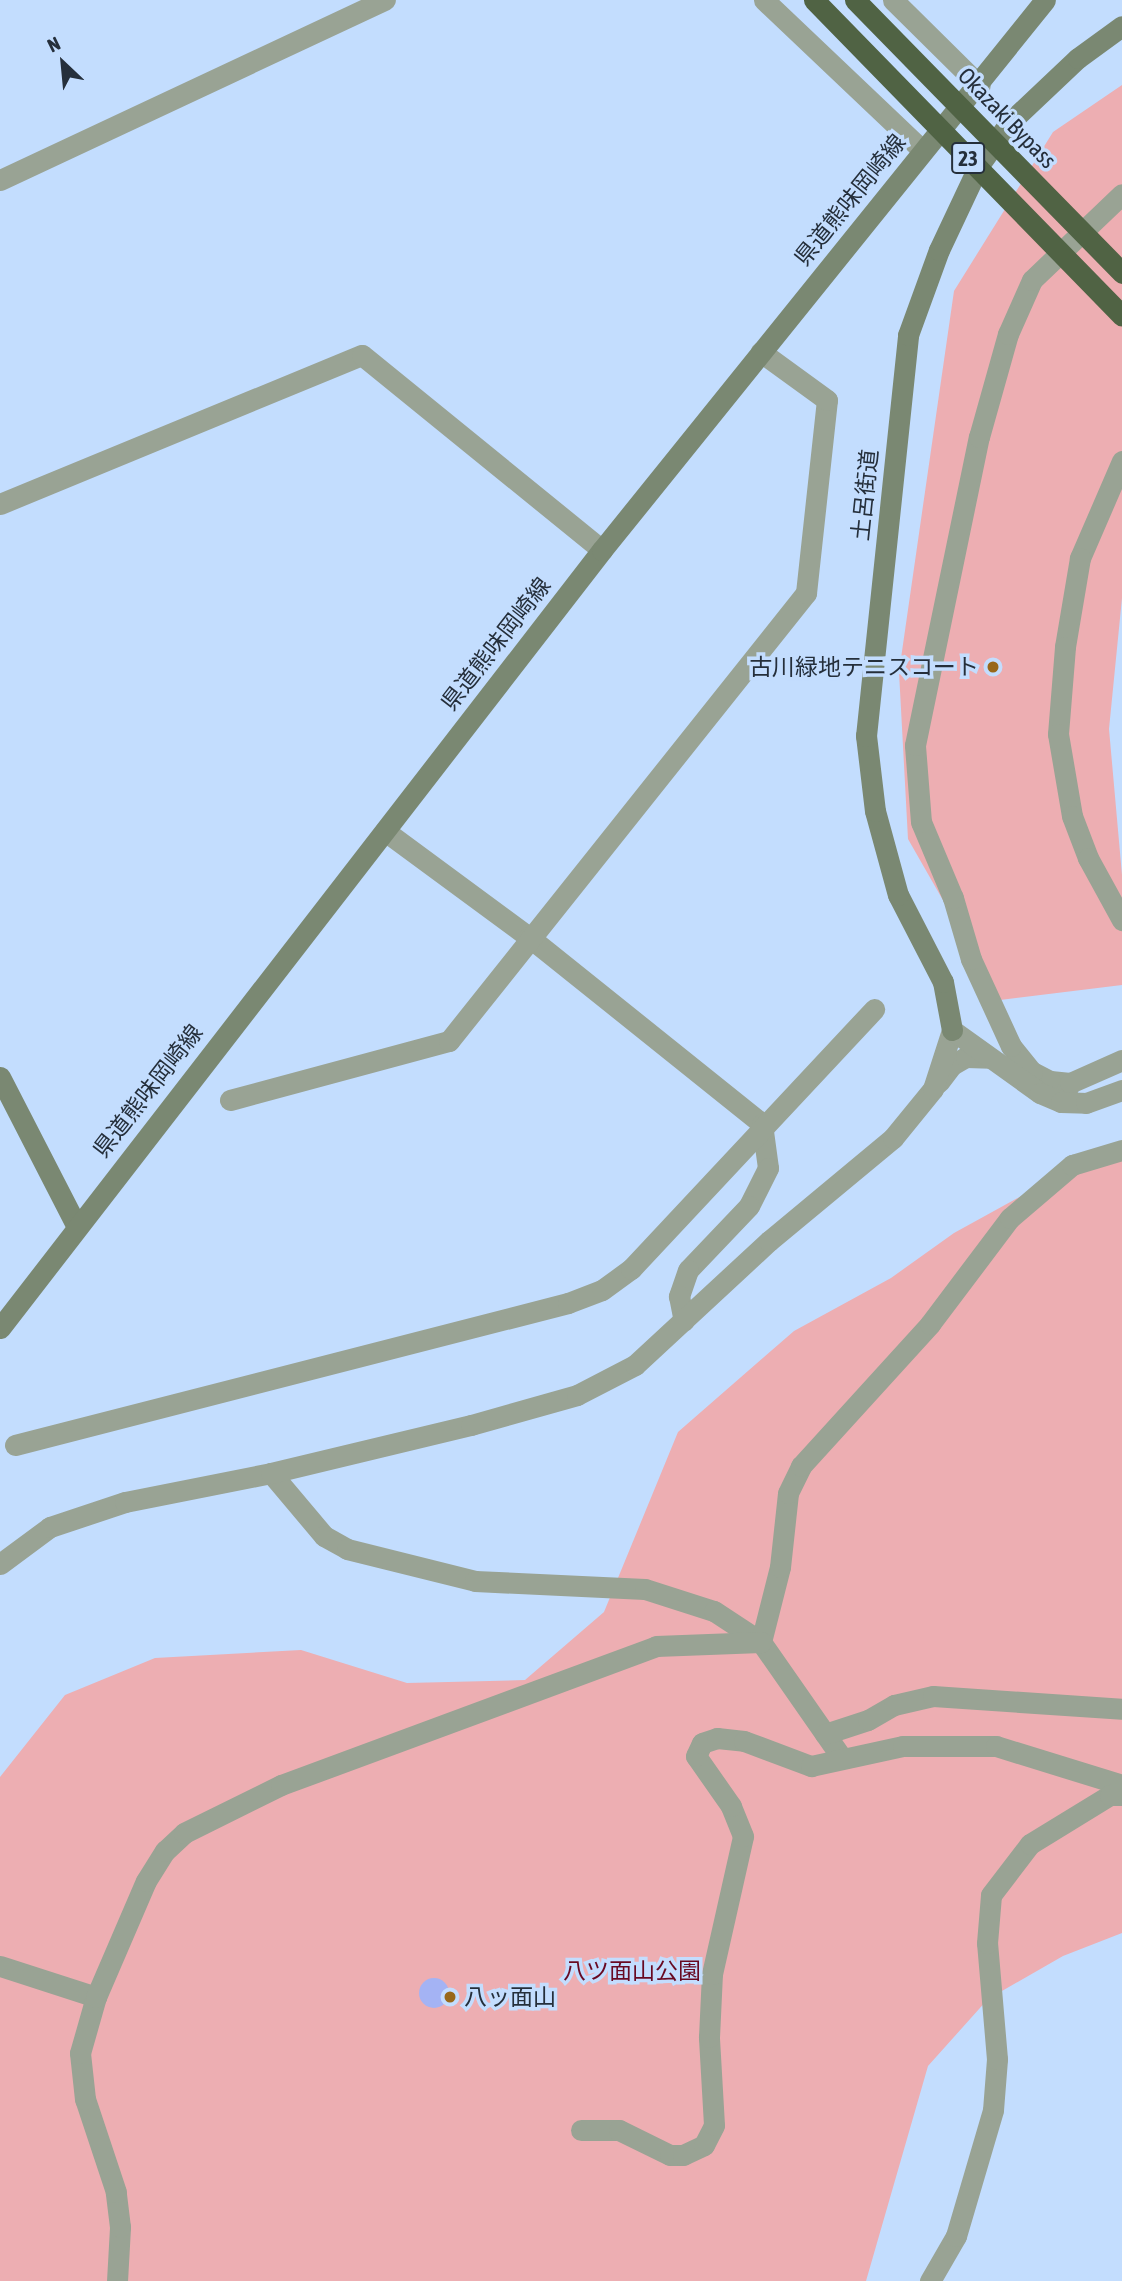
<!DOCTYPE html>
<meta charset="utf-8">
<style>
body{margin:0}
#map{position:relative;width:1122px;height:2281px;overflow:hidden;background:#c3ddfe;font-family:"Asap Condensed","Noto Sans JP",sans-serif}
div>[style]{position:absolute}
.green>*{inset:0;background:#edaeb2}
.building>*{inset:0;background:#a4b3f4}
.round{border-radius:50%}
.street>*{height:21px;margin:-10.5px;padding:0 10.5px;transform-origin:10.5px;border-radius:10.5px;background:#99a394}
.secondary>*{height:21px;margin:-10.5px;padding:0 10.5px;transform-origin:10.5px;border-radius:10.5px;background:#7a8872}
.highway-bridge>*{height:21px;margin:-10.5px;padding:0 10.5px;transform-origin:10.5px;border-radius:10.5px;background:#506344}
.dots>*{width:19px;height:19px;translate:-50% -50%;box-sizing:border-box;border:4px solid #c3ddfe;border-radius:50%}
span{translate:-50% -50%;white-space:nowrap;text-align:center;line-height:1.15;-webkit-text-stroke:7px #c3ddfe;paint-order:stroke}
.shield-label span{padding:2px 5px;background:#c3ddfe;border:2px solid;border-radius:5px;-webkit-text-stroke-width:0}
.shield-label{font-size:21px;color:#252f3b;font-weight:700}
.street-label{font-size:23px;color:#252f3b}
.poi-label{font-size:23px;color:#252f3b}
.right{translate:-100% -50%;text-align:right}
.left{translate:0 -50%;text-align:left}
.park-label{font-size:23px;color:#680922}
.north{position:absolute;left:28px;top:28px;width:70px;height:70px;-webkit-text-stroke:5px #c3ddfe;paint-order:stroke;rotate:334deg;font-size:19px;font-weight:700;line-height:28px;text-align:center;color:#252f3b}
.north::after{content:'';display:block;margin:auto;width:24px;height:32px;background:#252f3b;clip-path:polygon(50% 0,100% 100%,50% 72%,0 100%)}
</style>
<div id="map">
<div class="green">
<i style="clip-path:polygon(1122px 85px,1122px 598px,1109px 729px,1122px 875px,1122px 985px,1000px 1000px,908px 839px,899px 672px,954px 291px,1053px 132px)"></i>
<i style="clip-path:polygon(1122px 1159px,1122px 1933px,1063px 1956px,988px 1999px,928px 2066px,866px 2281px,0 2281px,0 1777px,65px 1695px,155px 1658px,301px 1650px,407px 1683px,525px 1680px,604px 1612px,678px 1432px,794px 1331px,891px 1278px,954px 1233px,1045px 1183px)"></i>
</div>
<div class="building">
<i class="round" style="left:419px;top:1978px;width:30px;height:30px"></i>
</div>
<div class="street">
<i style="left:764px;top:0;width:219px;rotate:43.5deg"></i>
<i style="left:893px;top:0;width:122px;rotate:44.7deg"></i>
<i style="left:0;top:180px;width:425px;rotate:-25.1deg"></i>
<i style="left:1122px;top:461px;width:106px;rotate:113.4deg"></i>
<i style="left:1080px;top:558px;width:90px;rotate:99.6deg"></i>
<i style="left:1065px;top:647px;width:87px;rotate:94.6deg"></i>
<i style="left:1058px;top:734px;width:83px;rotate:80.3deg"></i>
<i style="left:1072px;top:816px;width:45px;rotate:69.1deg"></i>
<i style="left:1088px;top:858px;width:71px;rotate:61.3deg"></i>
<i style="left:0;top:504px;width:391px;rotate:-22.4deg"></i>
<i style="left:362px;top:355px;width:309px;rotate:39.1deg"></i>
<i style="left:385px;top:831px;width:179px;rotate:36.4deg"></i>
<i style="left:529px;top:937px;width:299px;rotate:38.7deg"></i>
<i style="left:762px;top:1124px;width:44px;rotate:82.2deg"></i>
<i style="left:768px;top:1168px;width:42px;rotate:116.6deg"></i>
<i style="left:749px;top:1206px;width:88px;rotate:133.6deg"></i>
<i style="left:688px;top:1270px;width:28px;rotate:109deg"></i>
<i style="left:679px;top:1296px;width:25px;rotate:79deg"></i>
<i style="left:939px;top:1082px;width:21px;rotate:-53deg"></i>
<i style="left:952px;top:1065px;width:16px;rotate:-30deg"></i>
<i style="left:966px;top:1057px;width:24px;rotate:2deg"></i>
<i style="left:1070px;top:1083px;width:20px;rotate:-174deg"></i>
<i style="left:1050px;top:1081px;width:20px;rotate:-153deg"></i>
<i style="left:1032px;top:1072px;width:33px;rotate:-129deg"></i>
<i style="left:1011px;top:1046px;width:96px;rotate:-114.7deg"></i>
<i style="left:971px;top:959px;width:64px;rotate:-106.4deg"></i>
<i style="left:953px;top:898px;width:82px;rotate:-112.8deg"></i>
<i style="left:921px;top:822px;width:77px;rotate:-94.5deg"></i>
<i style="left:915px;top:745px;width:315px;rotate:-78.3deg"></i>
<i style="left:979px;top:437px;width:107px;rotate:-74.3deg"></i>
<i style="left:1008px;top:334px;width:59px;rotate:-66deg"></i>
<i style="left:1032px;top:280px;width:124px;rotate:-43.7deg"></i>
<i style="left:1065px;top:1094px;width:12px;rotate:-66deg"></i>
<i style="left:1070px;top:1083px;width:57px;rotate:-23.9deg"></i>
<i style="left:230px;top:1100px;width:227px;rotate:-15.1deg"></i>
<i style="left:449px;top:1041px;width:573px;rotate:-51.45deg"></i>
<i style="left:806px;top:593px;width:194px;rotate:-83.8deg"></i>
<i style="left:827px;top:400px;width:82px;rotate:-144deg"></i>
<i style="left:15px;top:1445px;width:571px;rotate:-14.4deg"></i>
<i style="left:568px;top:1303px;width:36px;rotate:-21deg"></i>
<i style="left:602px;top:1290px;width:36px;rotate:-36deg"></i>
<i style="left:631px;top:1269px;width:356px;rotate:-46.9deg"></i>
<i style="left:271px;top:1473px;width:82px;rotate:49.9deg"></i>
<i style="left:324px;top:1536px;width:26px;rotate:29deg"></i>
<i style="left:347px;top:1549px;width:132px;rotate:14deg"></i>
<i style="left:475px;top:1581px;width:170px;rotate:2.7deg"></i>
<i style="left:645px;top:1589px;width:72px;rotate:17.7deg"></i>
<i style="left:714px;top:1611px;width:56px;rotate:33.4deg"></i>
<i style="left:761px;top:1642px;width:141px;rotate:55.1deg"></i>
<i style="left:0;top:1564px;width:62px;rotate:-36.5deg"></i>
<i style="left:50px;top:1527px;width:79px;rotate:-18.4deg"></i>
<i style="left:125px;top:1502px;width:149px;rotate:-11.2deg"></i>
<i style="left:271px;top:1473px;width:206px;rotate:-13.5deg"></i>
<i style="left:471px;top:1425px;width:110px;rotate:-15.8deg"></i>
<i style="left:577px;top:1395px;width:65px;rotate:-27.3deg"></i>
<i style="left:635px;top:1365px;width:183px;rotate:-42.8deg"></i>
<i style="left:769px;top:1241px;width:161px;rotate:-39.7deg"></i>
<i style="left:893px;top:1138px;width:63px;rotate:-50.8deg"></i>
<i style="left:933px;top:1089px;width:62px;rotate:-72.1deg"></i>
<i style="left:952px;top:1030px;width:108px;rotate:35.6deg"></i>
<i style="left:1040px;top:1093px;width:23px;rotate:23deg"></i>
<i style="left:1061px;top:1102px;width:25px;rotate:2deg"></i>
<i style="left:1086px;top:1103px;width:38px;rotate:-20deg"></i>
<i style="left:761px;top:1642px;width:77px;rotate:-75.8deg"></i>
<i style="left:780px;top:1567px;width:74px;rotate:-83.8deg"></i>
<i style="left:788px;top:1493px;width:30px;rotate:-64deg"></i>
<i style="left:801px;top:1466px;width:192px;rotate:-47.7deg"></i>
<i style="left:930px;top:1324px;width:133px;rotate:-53deg"></i>
<i style="left:1010px;top:1218px;width:82px;rotate:-40.5deg"></i>
<i style="left:1072px;top:1165px;width:52px;rotate:-16.7deg"></i>
<i style="left:825px;top:1734px;width:45px;rotate:-18deg"></i>
<i style="left:868px;top:1720px;width:30px;rotate:-30deg"></i>
<i style="left:894px;top:1705px;width:40px;rotate:-13deg"></i>
<i style="left:933px;top:1696px;width:189px;rotate:3.9deg"></i>
<i style="left:0;top:1966px;width:101px;rotate:17.9deg"></i>
<i style="left:581px;top:2130px;width:38px"></i>
<i style="left:619px;top:2130px;width:57px;rotate:26.1deg"></i>
<i style="left:670px;top:2155px;width:13px"></i>
<i style="left:683px;top:2155px;width:23px;rotate:-25deg"></i>
<i style="left:704px;top:2145px;width:22px;rotate:-63deg"></i>
<i style="left:714px;top:2125px;width:88px;rotate:-93.3deg"></i>
<i style="left:709px;top:2037px;width:63px;rotate:-87.3deg"></i>
<i style="left:712px;top:1974px;width:141px;rotate:-77.3deg"></i>
<i style="left:743px;top:1836px;width:32px;rotate:-112deg"></i>
<i style="left:731px;top:1806px;width:61px;rotate:-125deg"></i>
<i style="left:696px;top:1756px;width:14px;rotate:-65deg"></i>
<i style="left:702px;top:1743px;width:16px;rotate:-18deg"></i>
<i style="left:717px;top:1738px;width:27px;rotate:6deg"></i>
<i style="left:744px;top:1741px;width:72px;rotate:20.5deg"></i>
<i style="left:811px;top:1766px;width:94px;rotate:-12.3deg"></i>
<i style="left:903px;top:1746px;width:93px"></i>
<i style="left:996px;top:1746px;width:132px;rotate:17.2deg"></i>
<i style="left:117px;top:2281px;width:54px;rotate:-86.8deg"></i>
<i style="left:120px;top:2227px;width:35px;rotate:-97deg"></i>
<i style="left:116px;top:2192px;width:98px;rotate:-108.4deg"></i>
<i style="left:85px;top:2099px;width:46px;rotate:-96.2deg"></i>
<i style="left:80px;top:2053px;width:58px;rotate:-74.1deg"></i>
<i style="left:96px;top:1997px;width:126px;rotate:-66.7deg"></i>
<i style="left:146px;top:1881px;width:36px;rotate:-58deg"></i>
<i style="left:165px;top:1851px;width:26px;rotate:-43deg"></i>
<i style="left:184px;top:1833px;width:108px;rotate:-26.3deg"></i>
<i style="left:281px;top:1785px;width:400px;rotate:-20.3deg"></i>
<i style="left:656px;top:1646px;width:105px;rotate:-2.2deg"></i>
<i style="left:930px;top:2281px;width:52px;rotate:-60deg"></i>
<i style="left:956px;top:2236px;width:131px;rotate:-73.6deg"></i>
<i style="left:993px;top:2110px;width:51px;rotate:-85.5deg"></i>
<i style="left:997px;top:2059px;width:116px;rotate:-94.9deg"></i>
<i style="left:987px;top:1943px;width:48px;rotate:-85.2deg"></i>
<i style="left:991px;top:1895px;width:64px;rotate:-52.6deg"></i>
<i style="left:1030px;top:1844px;width:94px;rotate:-31.5deg"></i>
<i style="left:1110px;top:1795px;width:12px"></i>
</div>
<div class="secondary">
<i style="left:952px;top:1030px;width:49px;rotate:-100.6deg"></i>
<i style="left:943px;top:982px;width:98px;rotate:-117.3deg"></i>
<i style="left:898px;top:895px;width:87px;rotate:-105.3deg"></i>
<i style="left:875px;top:811px;width:76px;rotate:-96.8deg"></i>
<i style="left:866px;top:736px;width:403px;rotate:-84deg"></i>
<i style="left:908px;top:335px;width:90px;rotate:-70deg"></i>
<i style="left:939px;top:250px;width:94px;rotate:-64.8deg"></i>
<i style="left:979px;top:165px;width:53px;rotate:-54.2deg"></i>
<i style="left:1010px;top:122px;width:93px;rotate:-43.3deg"></i>
<i style="left:1078px;top:58px;width:54px;rotate:-36deg"></i>
<i style="left:0;top:1077px;width:166px;rotate:62.8deg"></i>
<i style="left:0;top:1328px;width:984px;rotate:-52.27deg"></i>
<i style="left:602px;top:550px;width:706px;rotate:-51.15deg"></i>
</div>
<div class="highway-bridge">
<i style="left:814px;top:0;width:441px;rotate:45.7deg"></i>
<i style="left:855px;top:0;width:382px;rotate:45.6deg"></i>
</div>
<div class="dots">
<i style="left:993px;top:667px;background:#98681a"></i>
<i style="left:450px;top:1997px;background:#98681a"></i>
</div>
<div class="shield-label">
<span style="left:968px;top:158px">23</span>
</div>
<div class="street-label">
<span style="left:1007px;top:118px;rotate:46deg">Okazaki Bypass</span>
<span style="left:850px;top:200px;rotate:-51deg">県道熊味岡崎線</span>
<span style="left:865px;top:495px;rotate:-84deg">土呂街道</span>
<span style="left:496px;top:644px;rotate:-52deg">県道熊味岡崎線</span>
<span style="left:148px;top:1091px;rotate:-52deg">県道熊味岡崎線</span>
</div>
<div class="poi-label">
<span class="right" style="left:979px;top:667px">古川緑地テニスコート</span>
<span class="left" style="left:464px;top:1997px">八ッ面山</span>
</div>
<div class="park-label">
<span style="left:632px;top:1971px">八ツ面山公園</span>
</div>
<div class="north">N</div>
</div>
